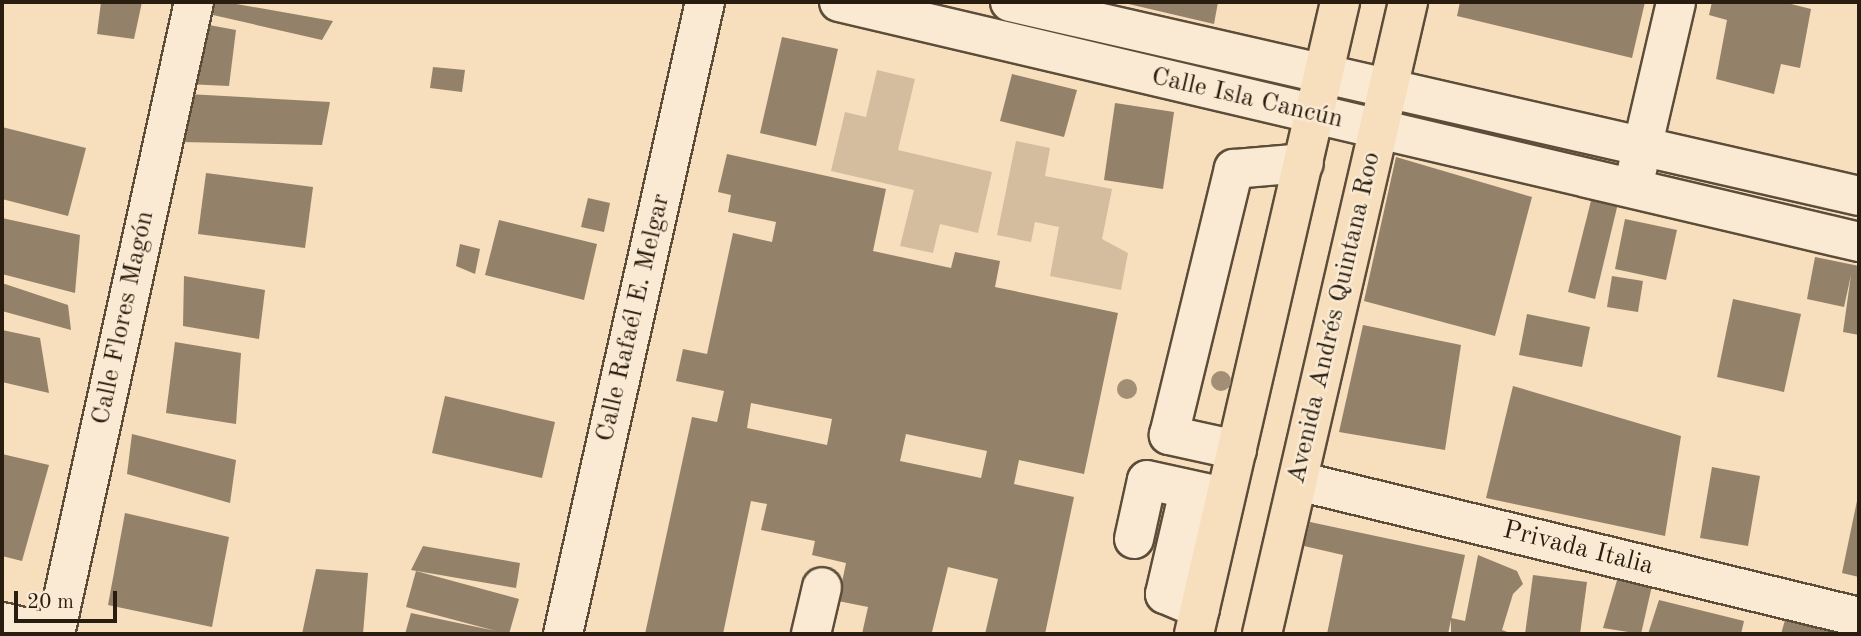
<!DOCTYPE html>
<meta charset="utf-8">
<style>
body{margin:0}
#map{position:relative;width:1861px;height:636px;overflow:hidden;background:#f7debc;font-family:"Old Standard TT",serif}
div>[style]{position:absolute}
.green>*{inset:0;background:#d4bd9f}
.building>*{inset:0;background:#948169}
.roads{filter:drop-shadow(2px 0 #5c4d3a) drop-shadow(-2px 0 #5c4d3a) drop-shadow(0 2px #5c4d3a) drop-shadow(0 -2px #5c4d3a)}
.minor>*{height:38px;margin:-19px;padding:0 19px;transform-origin:19px;border-radius:19px;background:#faead3}
.major>*{height:38px;margin:-19px;padding:0 19px;transform-origin:19px;border-radius:19px;background:#f7debc}
.trees>*{width:20px;height:20px;margin:-10px;border-radius:50%;background:#a28e74}
span{translate:-50% -50%;white-space:nowrap;text-align:center;line-height:1.15;-webkit-text-stroke:5px #faead3;paint-order:stroke}
.street-label{font-size:26px;color:#281d0f}
.frame{position:absolute;inset:0;border:4px solid #281d0f;pointer-events:none}
.scale{position:absolute;left:14px;top:591px;width:103px;height:32px;box-sizing:border-box;border:4px solid #281d0f;border-top:0;padding-left:9px;font-size:21px;line-height:24px;white-space:nowrap;color:#281d0f;-webkit-text-stroke:5px #faead3;paint-order:stroke}
</style>
<div id="map">
<div class="green">
<i style="clip-path:polygon(877px 70px,915px 79px,898px 150px,992px 172px,978px 233px,940px 224px,933px 253px,900px 246px,914px 190px,831px 171px,845px 112px,866px 117px)"></i>
<i style="clip-path:polygon(1016px 141px,1050px 148px,1045px 176px,1112px 189px,1102px 239px,1128px 253px,1121px 290px,1050px 276px,1059px 227px,1035px 222px,1031px 242px,997px 235px)"></i>
</div>
<div class="building">
<i style="clip-path:polygon(101px 2px,142px 2px,134px 39px,97px 34px)"></i>
<i style="clip-path:polygon(215px 2px,225px 2px,333px 21px,322px 40px,213px 15px)"></i>
<i style="clip-path:polygon(1120px 2px,1218px 2px,1214px 24px)"></i>
<i style="clip-path:polygon(1460px 2px,1645px 2px,1632px 58px,1457px 16px)"></i>
<i style="clip-path:polygon(1712px 2px,1783px 2px,1811px 9px,1800px 68px,1781px 64px,1774px 94px,1716px 79px,1727px 20px,1709px 15px)"></i>
<i style="clip-path:polygon(198px 23px,236px 30px,229px 86px,187px 84px)"></i>
<i style="clip-path:polygon(782px 37px,838px 49px,816px 146px,760px 133px)"></i>
<i style="clip-path:polygon(433px 67px,465px 70px,462px 92px,430px 88px)"></i>
<i style="clip-path:polygon(1012px 74px,1077px 90px,1064px 137px,1000px 121px)"></i>
<i style="clip-path:polygon(188px 94px,330px 102px,322px 145px,181px 142px)"></i>
<i style="clip-path:polygon(1115px 103px,1174px 112px,1163px 189px,1104px 180px)"></i>
<i style="clip-path:polygon(2px 127px,86px 148px,68px 216px,2px 199px)"></i>
<i style="clip-path:polygon(evenodd,727px 154px,886px 189px,873px 251px,951px 268px,955px 252px,1000px 261px,995px 287px,1118px 313px,1084px 474px,1019px 460px,1014px 484px,1074px 497px,1045px 634px,985px 634px,998px 579px,948px 567px,932px 632px,939px 634px,862px 634px,868px 607px,838px 601px,846px 563px,812px 555px,815px 541px,761px 530px,767px 504px,751px 501px,723px 634px,645px 634px,692px 417px,717px 422px,724px 391px,676px 381px,683px 349px,707px 354px,733px 233px,772px 242px,776px 222px,728px 212px,731px 195px,718px 192px,727px 154px,751px 403px,832px 419px,827px 445px,747px 428px,751px 403px,727px 154px,906px 434px,987px 451px,981px 478px,900px 461px,906px 434px)"></i>
<i style="clip-path:polygon(1396px 157px,1532px 197px,1495px 336px,1364px 301px)"></i>
<i style="clip-path:polygon(206px 173px,313px 187px,305px 248px,198px 234px)"></i>
<i style="clip-path:polygon(1594px 189px,1620px 195px,1595px 299px,1568px 292px)"></i>
<i style="clip-path:polygon(588px 198px,610px 203px,604px 232px,581px 227px)"></i>
<i style="clip-path:polygon(2px 218px,80px 235px,75px 293px,2px 274px)"></i>
<i style="clip-path:polygon(1625px 219px,1677px 230px,1666px 280px,1615px 269px)"></i>
<i style="clip-path:polygon(499px 220px,597px 244px,584px 300px,485px 275px)"></i>
<i style="clip-path:polygon(460px 244px,480px 249px,475px 274px,456px 266px)"></i>
<i style="clip-path:polygon(1815px 257px,1859px 266px,1859px 335px,1843px 332px,1851px 275px,1844px 307px,1807px 299px)"></i>
<i style="clip-path:polygon(184px 276px,265px 290px,259px 339px,183px 326px)"></i>
<i style="clip-path:polygon(1612px 276px,1643px 281px,1638px 312px,1607px 307px)"></i>
<i style="clip-path:polygon(2px 283px,68px 305px,71px 330px,2px 311px)"></i>
<i style="clip-path:polygon(1733px 299px,1801px 314px,1784px 392px,1717px 377px)"></i>
<i style="clip-path:polygon(1527px 314px,1590px 327px,1582px 367px,1519px 355px)"></i>
<i style="clip-path:polygon(1363px 325px,1461px 345px,1445px 450px,1339px 432px)"></i>
<i style="clip-path:polygon(2px 330px,40px 338px,49px 393px,2px 382px)"></i>
<i style="clip-path:polygon(175px 342px,241px 353px,236px 424px,166px 413px)"></i>
<i style="clip-path:polygon(1513px 386px,1681px 436px,1665px 536px,1486px 498px)"></i>
<i style="clip-path:polygon(445px 396px,555px 422px,542px 478px,432px 453px)"></i>
<i style="clip-path:polygon(132px 434px,236px 460px,230px 503px,127px 474px)"></i>
<i style="clip-path:polygon(2px 454px,49px 465px,22px 561px,2px 556px)"></i>
<i style="clip-path:polygon(1712px 467px,1760px 476px,1748px 546px,1700px 538px)"></i>
<i style="clip-path:polygon(1858px 496px,1859px 496px,1859px 577px,1842px 573px)"></i>
<i style="clip-path:polygon(125px 513px,229px 537px,212px 627px,108px 605px)"></i>
<i style="clip-path:polygon(1310px 522px,1465px 555px,1448px 634px,1327px 634px,1343px 555px,1304px 546px)"></i>
<i style="clip-path:polygon(423px 546px,520px 563px,516px 588px,411px 570px)"></i>
<i style="clip-path:polygon(1478px 555px,1517px 571px,1523px 584px,1513px 594px,1502px 630px,1513px 634px,1451px 634px,1451px 618px,1465px 621px)"></i>
<i style="clip-path:polygon(316px 569px,368px 573px,363px 634px,302px 634px)"></i>
<i style="clip-path:polygon(1620px 570px,1654px 577px,1641px 634px,1603px 628px)"></i>
<i style="clip-path:polygon(416px 571px,519px 599px,509px 634px,405px 634px,411px 613px,496px 631px,406px 607px)"></i>
<i style="clip-path:polygon(1533px 575px,1587px 582px,1580px 634px,1525px 634px)"></i>
<i style="clip-path:polygon(1659px 600px,1744px 621px,1741px 634px,1648px 634px)"></i>
<i style="clip-path:polygon(1785px 620px,1840px 633px,1840px 634px,1781px 634px)"></i>
</div>
<div class="roads">
<div class="minor">
<i style="left:839px;top:2px;width:1048px;rotate:13.24deg"></i>
<i style="left:1010px;top:2px;width:871px;rotate:12.87deg"></i>
<i style="left:1637px;top:170px;width:172px;rotate:-76.9deg"></i>
<i style="left:1237px;top:450px;width:70px;rotate:-167.6deg"></i>
<i style="left:1169px;top:435px;width:274px;rotate:-76.3deg"></i>
<i style="left:1234px;top:169px;width:70px;rotate:-4.9deg"></i>
<i style="left:1298px;top:481px;width:577px;rotate:13.63deg"></i>
<i style="left:1189px;top:491px;width:106px;rotate:103.1deg"></i>
<i style="left:1165px;top:594px;width:38px;rotate:23deg"></i>
<i style="left:1134px;top:539px;width:60px;rotate:-77.6deg"></i>
<i style="left:1147px;top:480px;width:70px;rotate:12.4deg"></i>
<i style="left:2px;top:622px;width:52px;rotate:13.2deg"></i>
<i style="left:55px;top:634px;width:647px;rotate:-77.6deg"></i>
<i style="left:563px;top:634px;width:648px;rotate:-77.34deg"></i>
<i style="left:811px;top:634px;width:48px;rotate:-76.8deg"></i>
</div>
<div class="major">
<i style="left:1194px;top:634px;width:649px;rotate:-76.99deg"></i>
<i style="left:1262px;top:634px;width:649px;rotate:-76.99deg"></i>
</div>
</div>
<div class="trees">
<i style="left:1221px;top:381px"></i>
<i style="left:1127px;top:389px"></i>
</div>
<div class="street-label">
<span style="left:1247px;top:99px;rotate:13deg">Calle Isla Cancún</span>
<span style="left:124px;top:318px;rotate:-78deg">Calle Flores Magón</span>
<span style="left:634px;top:318px;rotate:-77deg">Calle Rafaél E. Melgar</span>
<span style="left:1335px;top:318px;rotate:-77deg">Avenida Andrés Quintana Roo</span>
<span style="left:1578px;top:549px;rotate:14deg">Privada Italia</span>
</div>
<div class="frame"></div>
<div class="scale">20 m</div>
</div>
